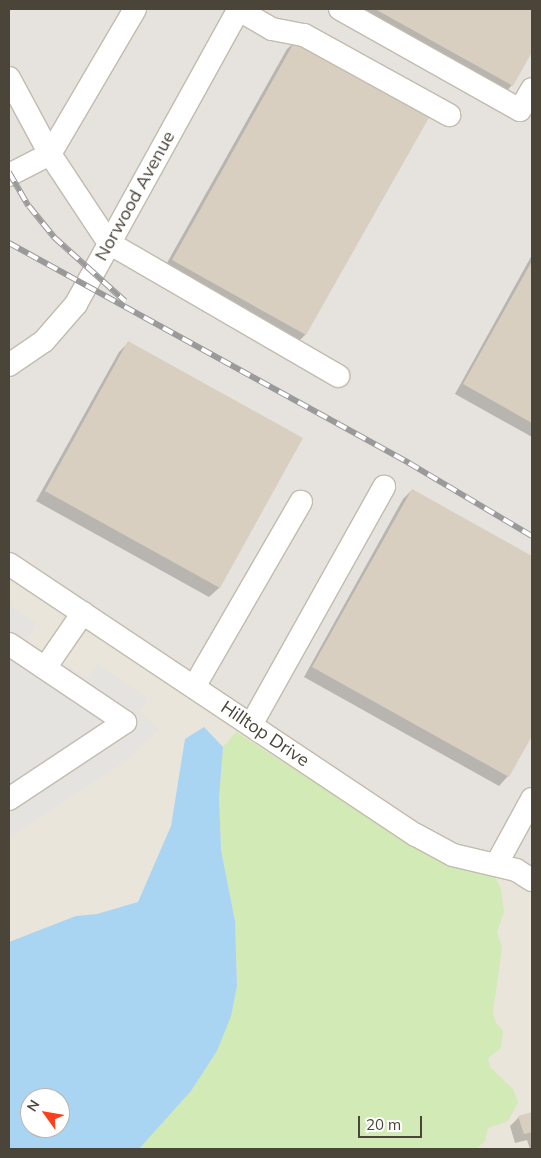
<!DOCTYPE html>
<style>
body{margin:0}
#map{position:relative;width:541px;height:1158px;overflow:hidden;background:#f6f3ec;font-family:Mulish,sans-serif}
div>[style]{position:absolute}
.residential>*{inset:0;background:#eae5da}
.industrial>*{inset:0;background:#e6e2dd}
.green>*{inset:0;background:#d2eab5}
.parking>*{inset:0;background:#e5e3e0}
.water>*{inset:0;background:#a9d4f2}
.shadow>*{inset:0;background:#0003}
.building>*{inset:0;background:#d8cfc1}
.roads{filter:drop-shadow(1px 0 #c2bbae) drop-shadow(-1px 0 #c2bbae) drop-shadow(0 1px #c2bbae) drop-shadow(0 -1px #c2bbae)}
.minor>*{height:22px;margin:-11px;padding:0 11px;transform-origin:11px;border-radius:11px;background:#fff}
.rail>*{height:5.5px;margin-top:-2.75px;transform-origin:0;background:repeating-linear-gradient(90deg,#fff 0 11px,#9a9a9a 0 22px);box-sizing:border-box;border-block:1px solid #9a9a9a}
span{translate:-50% -50%;white-space:nowrap;text-align:center;line-height:1.15;-webkit-text-stroke:4.5px #fff;paint-order:stroke}
.street-label{font-size:18px;color:#4b4439}
.frame{position:absolute;inset:0;border:10px solid #4b4439;pointer-events:none}
.north{position:absolute;left:20px;top:1088px;width:50px;height:50px;box-sizing:border-box;background:#fff;border:1px solid #b7b4b0;border-radius:50%;rotate:302deg;font-size:14px;font-weight:700;line-height:20px;text-align:center;color:#4b4439}
.north::after{content:'';display:block;margin:auto;width:18px;height:22px;background:#fc3f1d;clip-path:polygon(50% 0,100% 100%,50% 72%,0 100%)}
.scale{position:absolute;left:358px;top:1116px;width:64px;height:22px;box-sizing:border-box;border:2px solid #4b4439;border-top:0;padding-left:6px;font-size:15px;line-height:18px;white-space:nowrap;color:#4b4439;-webkit-text-stroke:4px #fff;paint-order:stroke}
</style>
<div id="map">
<div class="residential">
<i style="clip-path:polygon(evenodd,9px 566px,532px 880px,532px 1149px,9px 1149px,9px 566px,30px 1098px,60px 1098px,60px 1128px,30px 1128px,30px 1098px)"></i>
</div>
<div class="industrial">
<i style="clip-path:polygon(9px 9px,532px 9px,532px 880px,453px 855px,9px 566px)"></i>
</div>
<div class="green">
<i style="clip-path:polygon(236px 732px,408px 842px,493px 873px,501px 889px,504px 912px,497px 932px,502px 948px,493px 1013px,496px 1023px,503px 1030px,501px 1048px,488px 1058px,490px 1067px,513px 1089px,518px 1102px,508px 1121px,488px 1128px,485px 1141px,476px 1149px,139px 1149px,191px 1091px,217px 1051px,237px 986px,235px 921px,221px 850px,219px 798px,223px 747px)"></i>
</div>
<div class="parking">
<i style="clip-path:polygon(9px 605px,38px 623px,27px 640px,87px 678px,97px 663px,149px 699px,140px 711px,159px 729px,128px 760px,9px 838px)"></i>
</div>
<div class="water">
<i style="clip-path:polygon(evenodd,204px 727px,223px 747px,219px 798px,221px 850px,235px 921px,237px 986px,231px 1016px,217px 1051px,191px 1091px,139px 1149px,9px 1149px,9px 942px,76px 916px,97px 914px,138px 902px,171px 826px,185px 739px,204px 727px,30px 1098px,60px 1098px,60px 1128px,30px 1128px,30px 1098px)"></i>
</div>
<div class="shadow">
<i style="clip-path:polygon(363px 9px,532px 9px,532px 50px,512px 85px,503px 95px,359px 15px)"></i>
<i style="clip-path:polygon(297px 40px,429px 115px,305px 335px,296px 344px,163px 270px,287px 49px)"></i>
<i style="clip-path:polygon(532px 255px,532px 437px,455px 394px)"></i>
<i style="clip-path:polygon(128px 343px,301px 439px,219px 588px,209px 597px,36px 501px,119px 352px)"></i>
<i style="clip-path:polygon(412px 490px,532px 557px,532px 733px,508px 776px,499px 786px,304px 677px,403px 499px)"></i>
<i style="clip-path:polygon(532px 1113px,532px 1149px,530px 1149px,527px 1140px,515px 1143px,510px 1126px,519px 1117px)"></i>
</div>
<div class="building">
<i style="clip-path:polygon(375px 9px,532px 9px,532px 52px,513px 86px)"></i>
<i style="clip-path:polygon(296px 39px,431px 114px,306px 335px,172px 260px)"></i>
<i style="clip-path:polygon(532px 261px,532px 423px,463px 384px)"></i>
<i style="clip-path:polygon(128px 341px,303px 438px,220px 588px,45px 491px)"></i>
<i style="clip-path:polygon(412px 489px,532px 556px,532px 736px,509px 777px,312px 667px)"></i>
<i style="clip-path:polygon(532px 1112px,532px 1132px,524px 1134px,518px 1116px)"></i>
</div>
<div class="roads">
<div class="minor">
<i style="left:340px;top:9px;width:206px;rotate:29.3deg"></i>
<i style="left:520px;top:110px;width:24px;rotate:-60deg"></i>
<i style="left:239px;top:10px;width:38px;rotate:30deg"></i>
<i style="left:272px;top:29px;width:33px;rotate:11deg"></i>
<i style="left:304px;top:35px;width:166px;rotate:28.9deg"></i>
<i style="left:9px;top:78px;width:86px;rotate:61.7deg"></i>
<i style="left:50px;top:154px;width:107px;rotate:56.5deg"></i>
<i style="left:109px;top:243px;width:265px;rotate:30.1deg"></i>
<i style="left:9px;top:175px;width:46px;rotate:-27.1deg"></i>
<i style="left:50px;top:154px;width:168px;rotate:-59.6deg"></i>
<i style="left:9px;top:365px;width:42px;rotate:-34.4deg"></i>
<i style="left:44px;top:341px;width:49px;rotate:-49.1deg"></i>
<i style="left:76px;top:304px;width:337px;rotate:-61.1deg"></i>
<i style="left:9px;top:564px;width:489px;rotate:33.7deg"></i>
<i style="left:416px;top:835px;width:42px;rotate:28.4deg"></i>
<i style="left:453px;top:855px;width:65px;rotate:13.4deg"></i>
<i style="left:516px;top:870px;width:19px;rotate:32deg"></i>
<i style="left:9px;top:644px;width:140px;rotate:33.9deg"></i>
<i style="left:125px;top:722px;width:139px;rotate:146.4deg"></i>
<i style="left:45px;top:668px;width:67px;rotate:-55.4deg"></i>
<i style="left:194px;top:687px;width:214px;rotate:-60deg"></i>
<i style="left:251px;top:725px;width:273px;rotate:-60.8deg"></i>
<i style="left:496px;top:865px;width:75px;rotate:-61.4deg"></i>
</div>
</div>
<div class="rail">
<i style="left:9px;top:172px;width:39px;rotate:60deg"></i>
<i style="left:29px;top:206px;width:40px;rotate:51deg"></i>
<i style="left:54px;top:237px;width:96px;rotate:42deg"></i>
<i style="left:9px;top:243px;width:457px;rotate:28.8deg"></i>
<i style="left:409px;top:463px;width:143px;rotate:30.7deg"></i>
</div>
<div class="street-label">
<span style="left:135px;top:196px;rotate:-61deg">Norwood Avenue</span>
<span style="left:265px;top:734px;rotate:34deg">Hilltop Drive</span>
</div>
<div class="frame"></div>
<div class="north">N</div>
<div class="scale">20 m</div>
</div>
